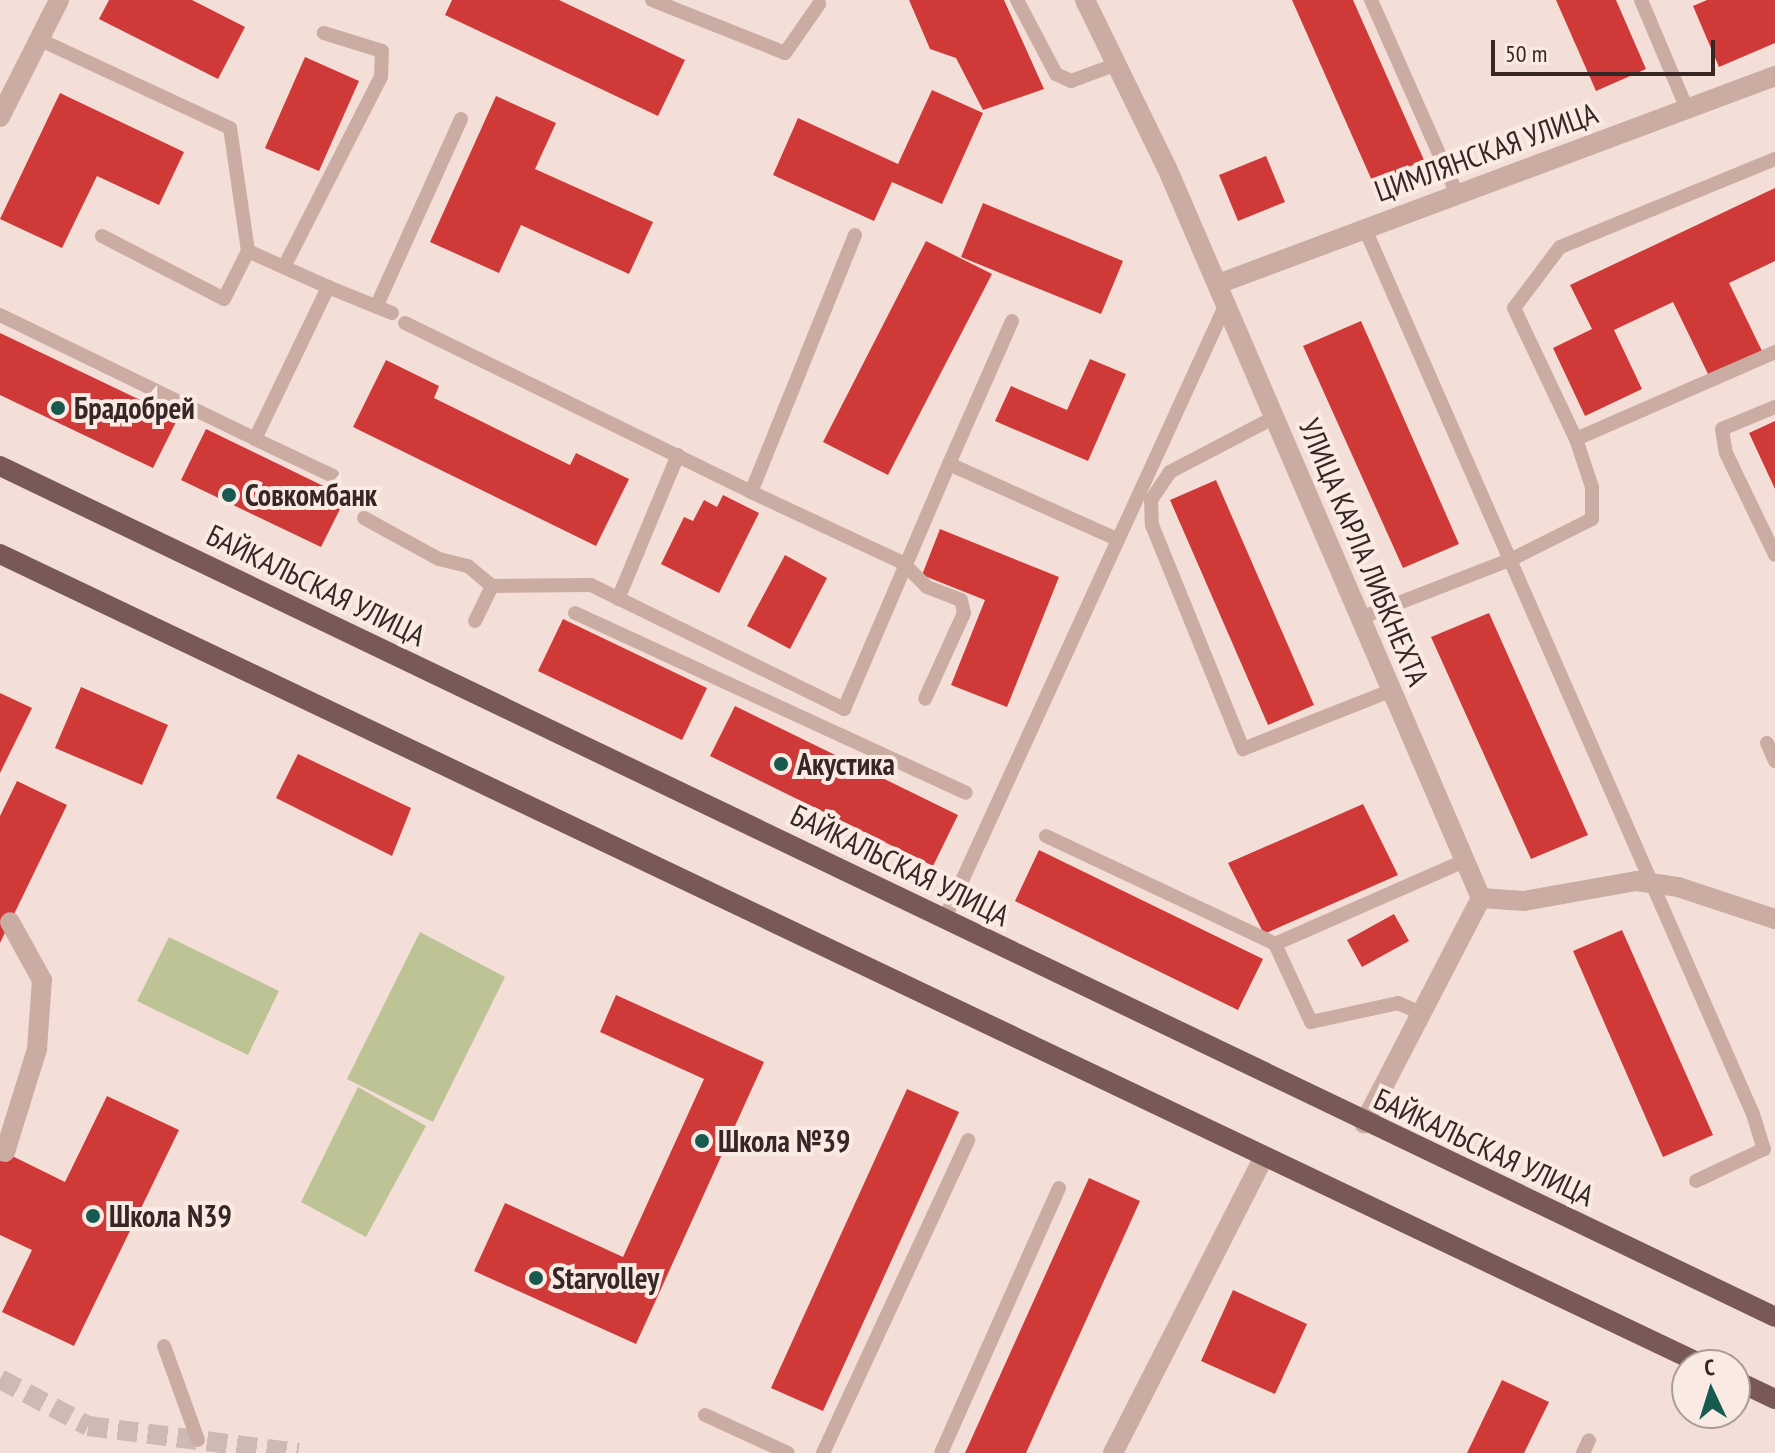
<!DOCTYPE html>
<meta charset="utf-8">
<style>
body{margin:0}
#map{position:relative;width:1775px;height:1453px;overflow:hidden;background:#f3dfd7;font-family:"PT Sans Narrow",sans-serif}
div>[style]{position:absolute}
.green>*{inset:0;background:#bec396}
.building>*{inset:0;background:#cf3a39}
.minor-tunnel>*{height:20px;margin-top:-10px;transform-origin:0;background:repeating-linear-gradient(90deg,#cdbab3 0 20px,transparent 0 30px)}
.service>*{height:14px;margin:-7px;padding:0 7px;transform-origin:7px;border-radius:7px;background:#cbaca2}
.minor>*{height:20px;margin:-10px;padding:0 10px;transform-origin:10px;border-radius:10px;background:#cbaca2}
.tertiary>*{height:20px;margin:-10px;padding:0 10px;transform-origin:10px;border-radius:10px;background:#cbaca2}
.primary>*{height:20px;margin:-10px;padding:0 10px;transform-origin:10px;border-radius:10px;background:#795955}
.dots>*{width:22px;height:22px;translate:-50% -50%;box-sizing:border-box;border:4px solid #faeae4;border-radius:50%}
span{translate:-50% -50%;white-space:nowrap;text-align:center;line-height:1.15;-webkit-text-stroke:8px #faeae4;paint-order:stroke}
.street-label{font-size:30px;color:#362725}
.poi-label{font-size:30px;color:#362725;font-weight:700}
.left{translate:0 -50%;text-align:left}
.north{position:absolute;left:1671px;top:1349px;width:80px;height:80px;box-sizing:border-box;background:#faeae4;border:2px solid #ac9c98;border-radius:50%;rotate:356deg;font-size:22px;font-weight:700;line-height:32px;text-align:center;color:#362725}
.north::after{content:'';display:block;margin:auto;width:28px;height:36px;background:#185a4f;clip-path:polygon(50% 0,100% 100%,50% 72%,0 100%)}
.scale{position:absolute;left:1491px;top:40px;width:224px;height:36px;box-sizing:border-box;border:4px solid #362725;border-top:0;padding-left:10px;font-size:24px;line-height:28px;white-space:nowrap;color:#362725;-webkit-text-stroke:6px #faeae4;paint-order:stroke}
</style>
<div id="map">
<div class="green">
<i style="clip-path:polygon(420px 932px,505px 977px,433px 1122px,347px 1079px)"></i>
<i style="clip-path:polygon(169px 937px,279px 991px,248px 1055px,137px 1001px)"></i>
<i style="clip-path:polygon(358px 1087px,426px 1126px,366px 1237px,301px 1202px)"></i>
</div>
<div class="building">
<i style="clip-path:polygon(109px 0,192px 0,245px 27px,218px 79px,99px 19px)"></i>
<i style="clip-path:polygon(452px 0,559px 0,685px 60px,658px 116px,445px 15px)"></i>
<i style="clip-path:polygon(909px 0,1004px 0,1044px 89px,983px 110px,956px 58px,930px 49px)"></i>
<i style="clip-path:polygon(1292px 0,1353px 0,1424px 160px,1373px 183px)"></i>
<i style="clip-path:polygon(1556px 0,1616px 0,1646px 69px,1596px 91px)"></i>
<i style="clip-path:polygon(1707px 0,1775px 0,1775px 43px,1719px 67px,1693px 6px)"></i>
<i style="clip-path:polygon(305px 57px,359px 81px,319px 171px,265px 148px)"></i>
<i style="clip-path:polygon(932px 90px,983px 113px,942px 204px,892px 182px,874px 221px,773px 175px,798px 118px,898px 164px)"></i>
<i style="clip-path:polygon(60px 93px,184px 152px,159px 205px,97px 176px,62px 248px,0 219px)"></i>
<i style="clip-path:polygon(496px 96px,556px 123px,535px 169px,653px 222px,629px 274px,521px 225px,499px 273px,430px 242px)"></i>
<i style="clip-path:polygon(1266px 156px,1285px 202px,1238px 221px,1219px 175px)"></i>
<i style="clip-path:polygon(1775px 188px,1775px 261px,1729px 283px,1762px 351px,1709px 376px,1673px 302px,1614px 330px,1642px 389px,1585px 416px,1553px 348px,1592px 329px,1570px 285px)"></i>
<i style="clip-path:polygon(983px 203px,1123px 261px,1101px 314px,961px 257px)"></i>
<i style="clip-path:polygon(926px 241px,992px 274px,888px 475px,823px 442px)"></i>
<i style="clip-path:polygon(1361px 321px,1459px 544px,1403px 568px,1303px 346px)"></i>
<i style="clip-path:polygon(0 333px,178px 418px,153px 468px,0 395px)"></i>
<i style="clip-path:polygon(1090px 359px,1126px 374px,1088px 461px,995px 421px,1011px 386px,1067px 410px)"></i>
<i style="clip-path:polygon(386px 360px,439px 386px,434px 398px,570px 465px,576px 453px,629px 479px,596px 546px,353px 427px)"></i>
<i style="clip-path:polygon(1775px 421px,1775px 489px,1749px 433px)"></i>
<i style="clip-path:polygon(206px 429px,346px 497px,321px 547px,181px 480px)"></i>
<i style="clip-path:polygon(1216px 480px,1314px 705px,1268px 725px,1170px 500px)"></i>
<i style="clip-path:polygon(723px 495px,759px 513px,719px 593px,661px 564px,684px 517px,693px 521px,704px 500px,717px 507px)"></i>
<i style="clip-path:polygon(940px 529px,1059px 577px,1007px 707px,951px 685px,985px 600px,922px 575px)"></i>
<i style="clip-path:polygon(785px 555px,827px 578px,790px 649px,747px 626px)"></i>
<i style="clip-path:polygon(1489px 613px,1588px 835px,1531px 859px,1431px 637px)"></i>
<i style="clip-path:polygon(563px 619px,707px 688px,682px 740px,538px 671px)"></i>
<i style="clip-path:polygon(81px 687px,168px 725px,142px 785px,55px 748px)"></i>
<i style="clip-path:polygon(0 693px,32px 708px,0 773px)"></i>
<i style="clip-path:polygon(735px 706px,958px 815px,933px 866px,710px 756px)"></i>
<i style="clip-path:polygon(298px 754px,411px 808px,392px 856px,276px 798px)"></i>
<i style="clip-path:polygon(17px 781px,67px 805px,0 943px,0 816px)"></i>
<i style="clip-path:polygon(1363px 804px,1398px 875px,1264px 934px,1228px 863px)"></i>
<i style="clip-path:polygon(1039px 850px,1263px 959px,1238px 1010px,1015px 901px)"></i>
<i style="clip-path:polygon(1394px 914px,1409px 941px,1362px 967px,1347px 940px)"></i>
<i style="clip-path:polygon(1622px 930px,1713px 1135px,1663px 1157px,1573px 951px)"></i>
<i style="clip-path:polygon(616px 995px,764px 1062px,636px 1344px,474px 1271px,505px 1203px,623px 1257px,704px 1079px,600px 1032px)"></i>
<i style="clip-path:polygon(907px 1089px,959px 1112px,823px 1411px,771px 1388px)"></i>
<i style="clip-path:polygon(107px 1096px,179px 1130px,74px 1346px,2px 1312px,32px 1250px,0 1235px,0 1150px,65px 1182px)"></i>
<i style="clip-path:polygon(1089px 1178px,1140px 1201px,1026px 1453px,965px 1453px)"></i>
<i style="clip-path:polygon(1233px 1290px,1307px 1324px,1275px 1394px,1201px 1361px)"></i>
<i style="clip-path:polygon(1502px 1380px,1549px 1402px,1524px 1453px,1467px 1453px)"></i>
</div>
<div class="minor-tunnel">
<i style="left:0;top:1379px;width:100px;rotate:28.1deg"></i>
<i style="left:88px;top:1426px;width:212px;rotate:7.3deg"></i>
</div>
<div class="service">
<i style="left:652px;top:0;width:143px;rotate:21.7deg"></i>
<i style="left:785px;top:53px;width:60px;rotate:-55.2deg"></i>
<i style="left:1017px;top:0;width:84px;rotate:62.2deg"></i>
<i style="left:1056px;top:74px;width:17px;rotate:25deg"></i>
<i style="left:1071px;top:81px;width:49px;rotate:-20.3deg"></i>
<i style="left:1371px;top:0;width:212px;rotate:66.1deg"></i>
<i style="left:1641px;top:0;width:118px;rotate:67.1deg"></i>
<i style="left:1775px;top:159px;width:232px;rotate:157.7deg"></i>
<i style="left:1560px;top:247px;width:76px;rotate:127deg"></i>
<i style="left:1514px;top:308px;width:145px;rotate:64.7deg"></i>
<i style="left:1576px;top:439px;width:217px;rotate:-23.6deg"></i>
<i style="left:1365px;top:229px;width:966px;rotate:66.33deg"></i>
<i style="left:1753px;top:1114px;width:37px;rotate:73deg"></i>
<i style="left:1764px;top:1149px;width:75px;rotate:154.8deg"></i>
<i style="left:855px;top:235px;width:277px;rotate:112deg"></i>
<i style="left:751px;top:492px;width:168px;rotate:25deg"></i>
<i style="left:903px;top:563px;width:34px;rotate:45deg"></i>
<i style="left:927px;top:587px;width:36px;rotate:21deg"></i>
<i style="left:961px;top:600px;width:13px;rotate:77deg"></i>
<i style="left:964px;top:613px;width:94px;rotate:114.4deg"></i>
<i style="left:102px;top:236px;width:137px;rotate:27.3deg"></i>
<i style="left:224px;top:299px;width:54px;rotate:-63.4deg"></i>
<i style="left:284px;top:267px;width:213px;rotate:-63deg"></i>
<i style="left:381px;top:77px;width:26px;rotate:-88deg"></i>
<i style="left:382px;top:51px;width:61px;rotate:-162.8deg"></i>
<i style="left:328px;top:287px;width:69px;rotate:22.1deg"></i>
<i style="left:377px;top:305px;width:204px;rotate:-65.7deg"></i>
<i style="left:0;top:315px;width:284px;rotate:25.9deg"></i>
<i style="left:255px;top:439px;width:169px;rotate:-64.3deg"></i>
<i style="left:328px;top:287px;width:88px;rotate:-155.8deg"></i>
<i style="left:248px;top:251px;width:124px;rotate:-98.3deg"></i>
<i style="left:230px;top:128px;width:209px;rotate:-155.1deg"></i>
<i style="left:1012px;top:321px;width:156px;rotate:113.8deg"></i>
<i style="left:949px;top:464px;width:184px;rotate:24.1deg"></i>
<i style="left:405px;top:323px;width:385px;rotate:26deg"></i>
<i style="left:1775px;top:407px;width:57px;rotate:157.5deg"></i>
<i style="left:1722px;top:429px;width:24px;rotate:81deg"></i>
<i style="left:1726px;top:453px;width:113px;rotate:64.3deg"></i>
<i style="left:1275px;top:417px;width:119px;rotate:152.4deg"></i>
<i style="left:1170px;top:472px;width:34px;rotate:124deg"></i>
<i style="left:1151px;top:500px;width:25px;rotate:88deg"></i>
<i style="left:1152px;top:525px;width:242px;rotate:67.9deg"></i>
<i style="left:1243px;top:749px;width:158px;rotate:-21.5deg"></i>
<i style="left:255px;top:439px;width:86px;rotate:25.4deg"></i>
<i style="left:364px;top:518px;width:85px;rotate:28.7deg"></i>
<i style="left:439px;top:559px;width:30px;rotate:14deg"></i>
<i style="left:468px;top:566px;width:31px;rotate:40deg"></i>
<i style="left:492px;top:586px;width:99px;rotate:-0.6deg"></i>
<i style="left:591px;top:585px;width:282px;rotate:26.1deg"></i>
<i style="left:844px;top:709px;width:267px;rotate:-66.8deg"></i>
<i style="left:618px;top:599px;width:156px;rotate:-67.4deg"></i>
<i style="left:575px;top:613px;width:430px;rotate:24.7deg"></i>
<i style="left:1360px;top:618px;width:163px;rotate:-21.2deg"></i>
<i style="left:1512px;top:559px;width:89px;rotate:-26.6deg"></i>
<i style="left:1592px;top:519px;width:32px;rotate:-90deg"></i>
<i style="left:1592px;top:487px;width:51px;rotate:-108.4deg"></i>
<i style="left:475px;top:621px;width:39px;rotate:-64deg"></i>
<i style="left:1767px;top:743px;width:20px;rotate:66deg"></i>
<i style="left:1046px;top:836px;width:253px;rotate:25.2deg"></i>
<i style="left:1275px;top:944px;width:86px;rotate:65.2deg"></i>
<i style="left:1311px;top:1022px;width:89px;rotate:-12.3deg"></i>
<i style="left:1398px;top:1003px;width:24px;rotate:24deg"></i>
<i style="left:944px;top:920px;width:677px;rotate:-65.4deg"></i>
<i style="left:1275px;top:944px;width:204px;rotate:-23.7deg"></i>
<i style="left:164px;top:1346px;width:100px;rotate:70.1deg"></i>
<i style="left:705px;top:1415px;width:91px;rotate:24.6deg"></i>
<i style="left:823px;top:1453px;width:345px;rotate:-65.1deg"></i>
<i style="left:941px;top:1453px;width:290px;rotate:-66deg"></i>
<i style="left:1583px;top:1453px;width:14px;rotate:-65deg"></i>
</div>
<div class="minor">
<i style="left:0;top:117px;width:131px;rotate:-63.2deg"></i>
<i style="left:1218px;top:284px;width:595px;rotate:-20.48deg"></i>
<i style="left:1481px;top:898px;width:43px;rotate:4deg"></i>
<i style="left:1524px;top:901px;width:114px;rotate:-10.1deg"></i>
<i style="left:1636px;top:881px;width:42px;rotate:8.1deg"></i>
<i style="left:1678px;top:887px;width:102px;rotate:18.3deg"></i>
<i style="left:5px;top:1152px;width:108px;rotate:-72.7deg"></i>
<i style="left:37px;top:1049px;width:69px;rotate:-85.9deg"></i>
<i style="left:42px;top:980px;width:66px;rotate:-118.9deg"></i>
<i style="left:1113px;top:1453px;width:332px;rotate:-63deg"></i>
</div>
<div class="tertiary">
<i style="left:1085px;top:0;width:187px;rotate:64deg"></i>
<i style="left:1167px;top:168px;width:795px;rotate:66.73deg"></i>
<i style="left:1481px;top:898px;width:254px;rotate:117.4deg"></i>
</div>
<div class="primary">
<i style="left:0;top:466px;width:1968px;rotate:25.61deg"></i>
<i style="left:0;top:554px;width:1886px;rotate:25.46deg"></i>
<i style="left:1735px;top:1380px;width:44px;rotate:25.4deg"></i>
</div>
<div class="dots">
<i style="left:58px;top:408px;background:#185a4f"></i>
<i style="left:229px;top:495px;background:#185a4f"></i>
<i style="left:781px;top:764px;background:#185a4f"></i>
<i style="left:702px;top:1141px;background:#185a4f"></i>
<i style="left:93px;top:1216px;background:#185a4f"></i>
<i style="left:536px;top:1278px;background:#185a4f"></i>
</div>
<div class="street-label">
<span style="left:1486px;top:152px;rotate:-20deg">ЦИМЛЯНСКАЯ УЛИЦА</span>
<span style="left:1364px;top:552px;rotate:67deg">УЛИЦА КАРЛА ЛИБКНЕХТА</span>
<span style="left:316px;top:585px;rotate:26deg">БАЙКАЛЬСКАЯ УЛИЦА</span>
<span style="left:900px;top:865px;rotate:26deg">БАЙКАЛЬСКАЯ УЛИЦА</span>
<span style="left:1484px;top:1147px;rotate:25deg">БАЙКАЛЬСКАЯ УЛИЦА</span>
</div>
<div class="poi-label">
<span class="left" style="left:74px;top:408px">Брадобрей</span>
<span class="left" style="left:245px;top:495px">Совкомбанк</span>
<span class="left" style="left:797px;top:764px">Акустика</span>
<span class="left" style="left:718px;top:1141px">Школа №39</span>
<span class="left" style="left:109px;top:1216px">Школа N39</span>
<span class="left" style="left:552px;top:1278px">Starvolley</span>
</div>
<div class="north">С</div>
<div class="scale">50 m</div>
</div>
